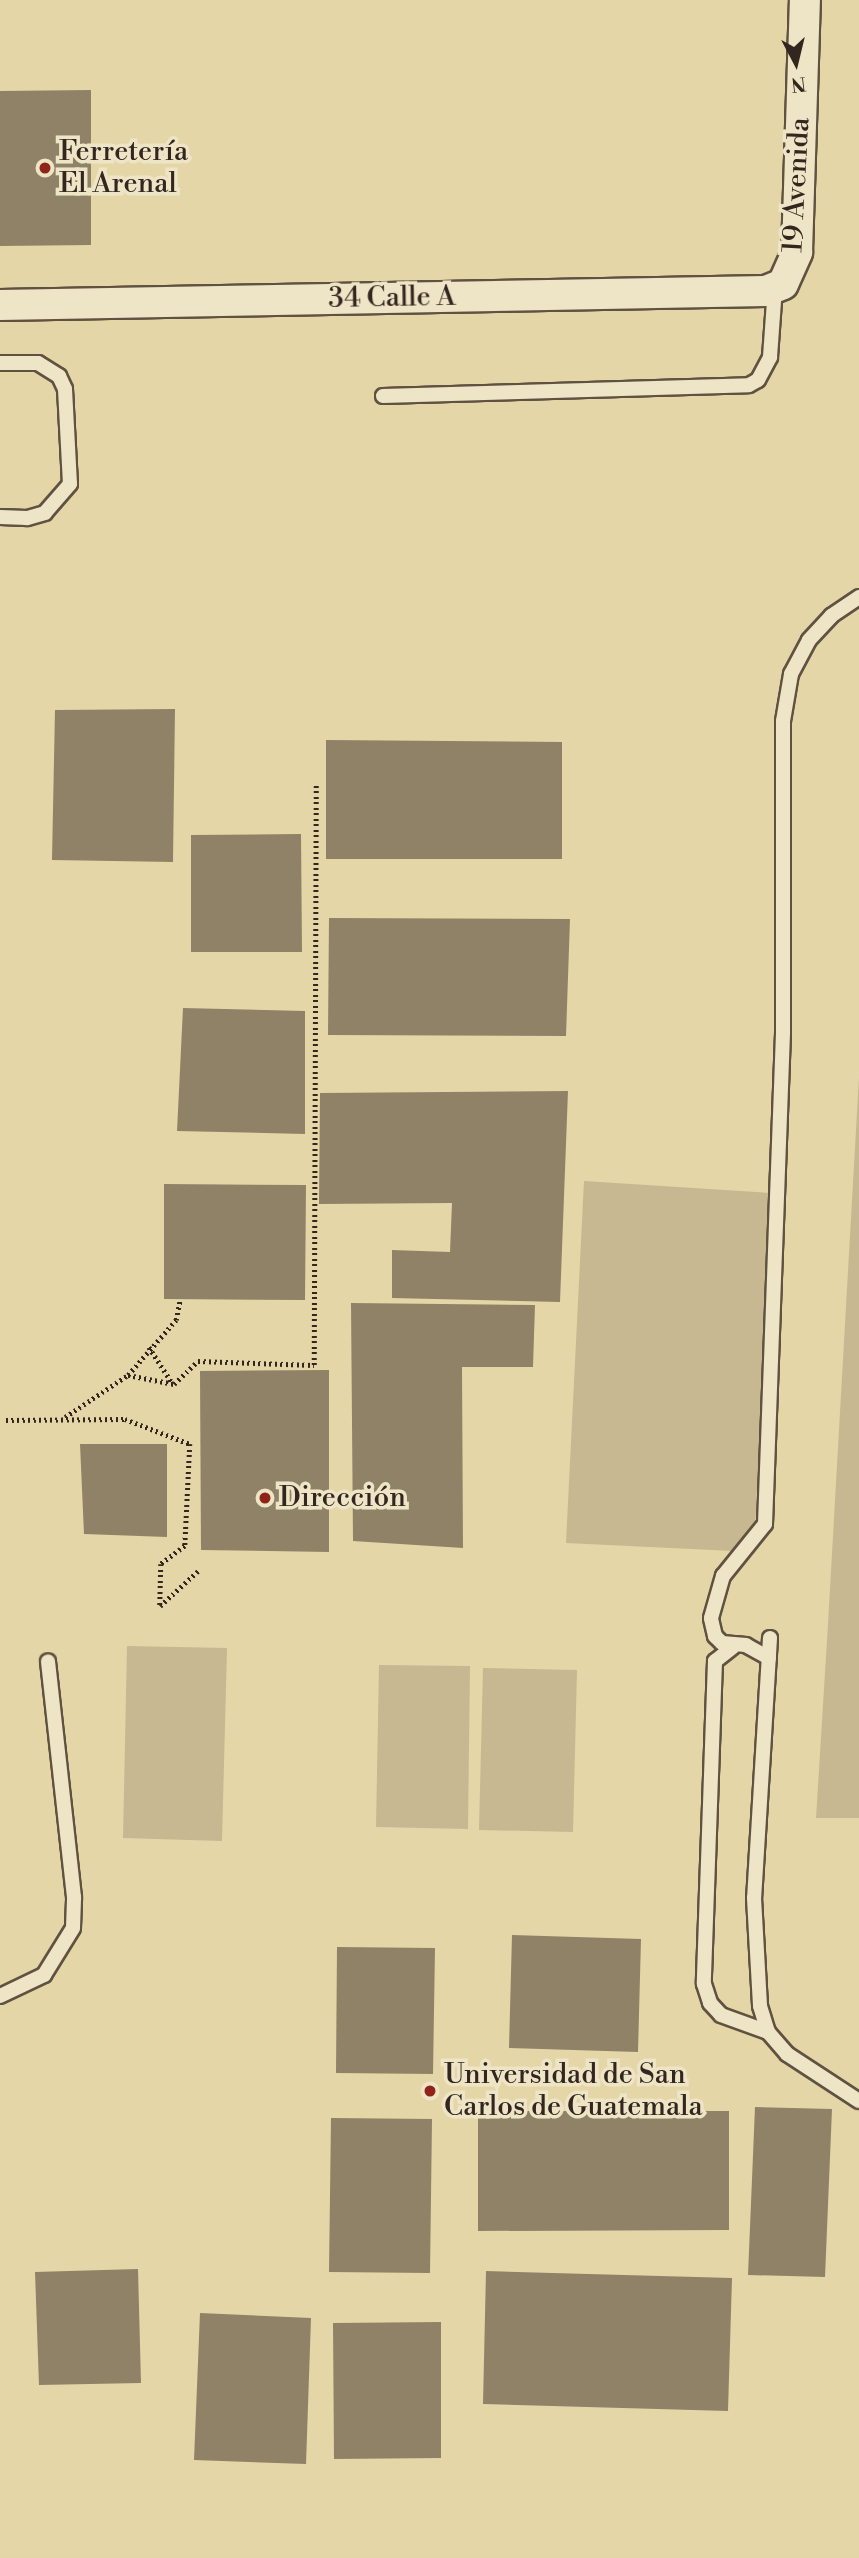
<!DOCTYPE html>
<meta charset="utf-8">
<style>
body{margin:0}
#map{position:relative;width:859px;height:2558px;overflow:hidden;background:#e5d6a8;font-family:"Libre Bodoni",serif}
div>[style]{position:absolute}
.green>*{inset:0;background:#c7b891}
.building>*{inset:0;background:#908266}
.path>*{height:4.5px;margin-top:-2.25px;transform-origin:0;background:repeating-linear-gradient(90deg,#33261f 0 2px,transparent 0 5.5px)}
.roads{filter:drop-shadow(2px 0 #605241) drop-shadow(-2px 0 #605241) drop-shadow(0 2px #605241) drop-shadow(0 -2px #605241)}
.service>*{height:14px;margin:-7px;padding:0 7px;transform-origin:7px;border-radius:7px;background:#eee4c6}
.minor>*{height:30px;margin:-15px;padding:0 15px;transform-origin:15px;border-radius:15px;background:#eee4c6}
.dots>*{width:19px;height:19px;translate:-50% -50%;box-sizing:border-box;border:4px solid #eee4c6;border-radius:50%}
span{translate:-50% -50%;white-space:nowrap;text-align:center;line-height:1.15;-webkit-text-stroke:7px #eee4c6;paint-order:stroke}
.poi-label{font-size:28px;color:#33261f}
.left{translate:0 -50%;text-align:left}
.street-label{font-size:28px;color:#33261f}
.north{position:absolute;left:761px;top:28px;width:70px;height:70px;-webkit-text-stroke:5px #eee4c6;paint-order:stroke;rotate:173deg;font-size:19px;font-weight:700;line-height:28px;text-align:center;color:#33261f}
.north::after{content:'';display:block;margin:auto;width:24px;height:32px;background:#33261f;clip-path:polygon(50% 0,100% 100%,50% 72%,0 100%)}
</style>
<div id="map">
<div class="green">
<i style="clip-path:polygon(859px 1077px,859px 1818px,816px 1818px,828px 1624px)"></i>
<i style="clip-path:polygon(584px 1181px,771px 1193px,754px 1552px,566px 1543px)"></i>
<i style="clip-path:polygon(127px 1646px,227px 1648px,222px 1841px,123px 1838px)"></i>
<i style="clip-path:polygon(379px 1665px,470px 1666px,468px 1829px,376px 1827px)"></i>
<i style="clip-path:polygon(483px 1668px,577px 1670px,573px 1832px,479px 1830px)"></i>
</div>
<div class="building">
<i style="clip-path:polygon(91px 90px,91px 245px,0 246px,0 91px)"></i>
<i style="clip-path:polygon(175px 709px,173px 862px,52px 860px,55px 710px)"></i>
<i style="clip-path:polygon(326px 740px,562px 742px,562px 859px,326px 859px)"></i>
<i style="clip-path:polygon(301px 834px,302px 952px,191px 952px,191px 835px)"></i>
<i style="clip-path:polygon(329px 918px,570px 919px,566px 1036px,328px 1035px)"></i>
<i style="clip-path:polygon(183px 1008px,305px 1011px,305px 1134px,177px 1131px)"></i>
<i style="clip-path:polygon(568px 1091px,560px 1302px,392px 1298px,392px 1250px,450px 1252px,452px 1203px,319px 1204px,320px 1093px)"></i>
<i style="clip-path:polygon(164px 1184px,306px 1185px,305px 1300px,164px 1299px)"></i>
<i style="clip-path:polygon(351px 1303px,535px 1305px,533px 1367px,462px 1367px,463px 1548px,353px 1541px)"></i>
<i style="clip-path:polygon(329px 1370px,329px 1552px,201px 1550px,200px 1371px)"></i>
<i style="clip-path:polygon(80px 1444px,167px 1444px,167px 1537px,84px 1534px)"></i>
<i style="clip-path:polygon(512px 1935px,641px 1939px,638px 2052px,509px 2048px)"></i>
<i style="clip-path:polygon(337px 1947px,435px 1948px,433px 2074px,336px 2073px)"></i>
<i style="clip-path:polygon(755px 2107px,832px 2109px,825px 2277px,748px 2275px)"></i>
<i style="clip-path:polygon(478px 2111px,729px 2111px,729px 2230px,478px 2231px)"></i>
<i style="clip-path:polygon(331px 2118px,432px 2119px,430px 2273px,329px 2272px)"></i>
<i style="clip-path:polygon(138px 2269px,141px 2383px,39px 2385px,35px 2272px)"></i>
<i style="clip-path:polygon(486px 2271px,732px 2278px,728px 2411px,483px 2404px)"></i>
<i style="clip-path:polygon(200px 2313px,311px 2318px,306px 2464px,194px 2460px)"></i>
<i style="clip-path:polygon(441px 2322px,441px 2458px,334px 2459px,333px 2323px)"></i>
</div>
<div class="path">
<i style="left:149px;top:1347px;width:44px;rotate:57deg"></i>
<i style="left:128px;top:1375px;width:47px;rotate:11.1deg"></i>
<i style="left:174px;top:1384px;width:33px;rotate:-44deg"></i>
<i style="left:198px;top:1361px;width:116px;rotate:2deg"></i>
<i style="left:314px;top:1365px;width:580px;rotate:-89.8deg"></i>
<i style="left:65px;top:1417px;width:76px;rotate:-33.7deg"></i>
<i style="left:128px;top:1375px;width:73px;rotate:-48.9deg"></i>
<i style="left:176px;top:1320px;width:21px;rotate:-79deg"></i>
<i style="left:6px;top:1420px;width:119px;rotate:-0.5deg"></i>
<i style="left:125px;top:1419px;width:70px;rotate:21deg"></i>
<i style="left:190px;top:1444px;width:102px;rotate:92.8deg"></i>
<i style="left:185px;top:1546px;width:30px;rotate:143deg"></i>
<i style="left:161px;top:1564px;width:42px;rotate:91.4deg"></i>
<i style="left:160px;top:1606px;width:53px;rotate:-42.7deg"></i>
</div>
<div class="roads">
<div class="service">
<i style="left:0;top:363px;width:38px"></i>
<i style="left:38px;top:363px;width:25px;rotate:32deg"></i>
<i style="left:59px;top:376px;width:14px;rotate:65deg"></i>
<i style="left:65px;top:389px;width:95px;rotate:87deg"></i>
<i style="left:70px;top:484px;width:38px;rotate:131deg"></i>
<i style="left:45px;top:513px;width:19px;rotate:164deg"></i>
<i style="left:27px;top:518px;width:27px;rotate:-178deg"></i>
<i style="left:383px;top:396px;width:366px;rotate:-1.7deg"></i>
<i style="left:749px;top:385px;width:10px;rotate:-29deg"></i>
<i style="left:758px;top:380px;width:26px;rotate:-62deg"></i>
<i style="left:770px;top:357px;width:70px;rotate:-85.9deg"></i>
<i style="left:770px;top:1638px;width:260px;rotate:93.5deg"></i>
<i style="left:754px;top:1898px;width:108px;rotate:86.8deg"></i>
<i style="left:760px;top:2006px;width:27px;rotate:73deg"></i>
<i style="left:768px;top:2032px;width:29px;rotate:49deg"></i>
<i style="left:787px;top:2054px;width:86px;rotate:33.1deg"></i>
<i style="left:733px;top:1647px;width:23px;rotate:142deg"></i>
<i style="left:715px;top:1661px;width:323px;rotate:92deg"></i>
<i style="left:704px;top:1984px;width:20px;rotate:72deg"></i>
<i style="left:710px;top:2003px;width:16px;rotate:47deg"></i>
<i style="left:721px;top:2015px;width:50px;rotate:19.9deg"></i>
<i style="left:769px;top:1658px;width:26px;rotate:-151deg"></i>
<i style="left:746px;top:1645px;width:24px;rotate:-175deg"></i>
<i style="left:722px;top:1643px;width:10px;rotate:-135deg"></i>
<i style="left:715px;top:1636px;width:18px;rotate:-103deg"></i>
<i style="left:711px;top:1618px;width:44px;rotate:-74.1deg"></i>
<i style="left:723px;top:1576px;width:67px;rotate:-51.1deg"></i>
<i style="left:765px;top:1524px;width:491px;rotate:-87.9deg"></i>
<i style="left:783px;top:1033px;width:312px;rotate:-90deg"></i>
<i style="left:783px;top:721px;width:48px;rotate:-80.3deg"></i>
<i style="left:791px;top:674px;width:38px;rotate:-62deg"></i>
<i style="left:809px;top:640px;width:33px;rotate:-47deg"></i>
<i style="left:831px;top:616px;width:34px;rotate:-34deg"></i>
<i style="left:0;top:1996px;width:49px;rotate:-25.5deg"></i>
<i style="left:44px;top:1975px;width:55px;rotate:-58.3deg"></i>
<i style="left:73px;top:1928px;width:31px;rotate:-88deg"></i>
<i style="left:74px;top:1897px;width:237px;rotate:-96.3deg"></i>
</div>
<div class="minor">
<i style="left:0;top:305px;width:766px;rotate:-1.05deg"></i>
<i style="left:766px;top:291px;width:18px;rotate:-22deg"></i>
<i style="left:783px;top:284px;width:35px;rotate:-66deg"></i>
<i style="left:797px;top:252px;width:252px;rotate:-88.2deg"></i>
</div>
</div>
<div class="dots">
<i style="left:45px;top:168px;background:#8f2418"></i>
<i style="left:265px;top:1498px;background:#8f2418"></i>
<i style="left:430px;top:2091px;background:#8f2418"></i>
</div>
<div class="poi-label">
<span class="left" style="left:59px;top:168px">Ferretería<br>El Arenal</span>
<span class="left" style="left:279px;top:1498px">Dirección</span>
<span class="left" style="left:444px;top:2091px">Universidad de San<br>Carlos de Guatemala</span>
</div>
<div class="street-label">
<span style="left:797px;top:185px;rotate:-87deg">19 Avenida</span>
<span style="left:392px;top:298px;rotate:-1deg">34 Calle A</span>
</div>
<div class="north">N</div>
</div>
